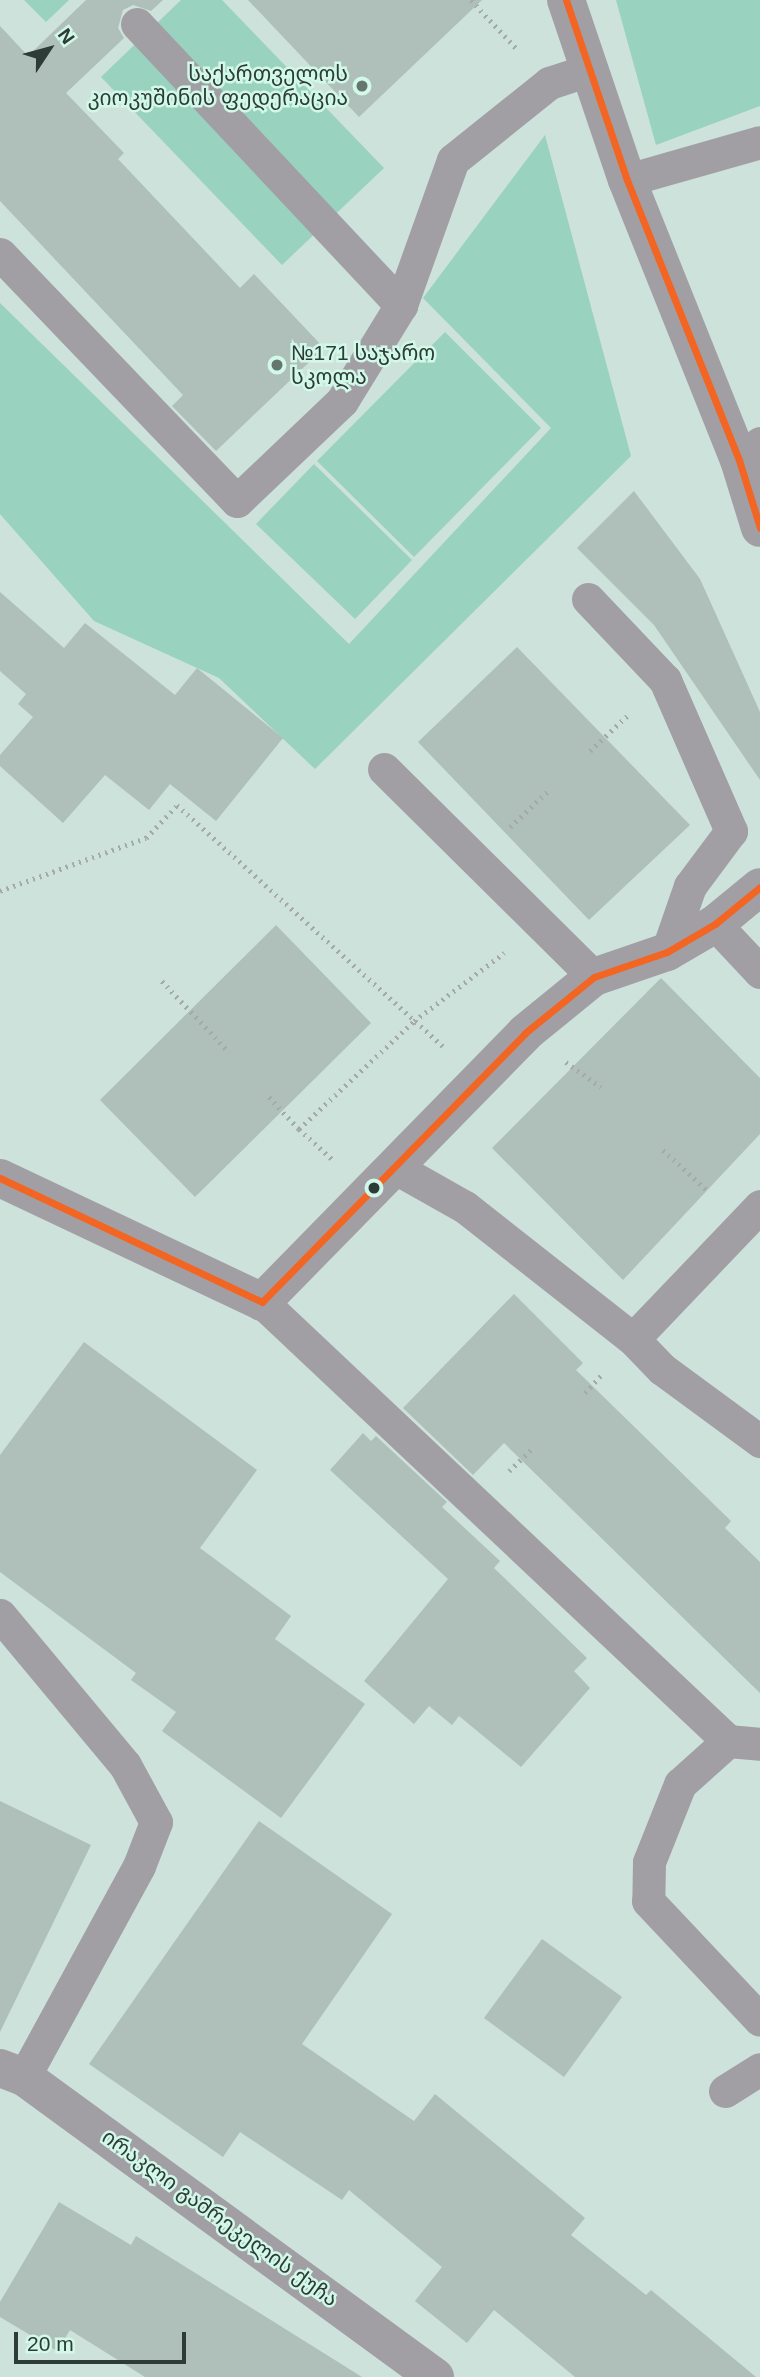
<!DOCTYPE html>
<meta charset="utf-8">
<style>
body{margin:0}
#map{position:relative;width:760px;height:2377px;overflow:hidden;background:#cde2da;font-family:Helvetica,"Noto Sans Georgian",sans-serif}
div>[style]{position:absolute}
.green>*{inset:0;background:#99d2be}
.building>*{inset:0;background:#afbfb9}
.path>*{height:4.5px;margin-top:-2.25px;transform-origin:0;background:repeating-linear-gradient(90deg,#a6a9ab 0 2px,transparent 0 7px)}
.lane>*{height:33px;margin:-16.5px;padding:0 16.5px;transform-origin:16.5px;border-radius:16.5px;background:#a29fa4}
.street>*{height:38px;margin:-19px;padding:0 19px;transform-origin:19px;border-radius:19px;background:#a29fa4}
.bus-1>*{height:7px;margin:-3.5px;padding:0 3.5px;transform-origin:3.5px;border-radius:3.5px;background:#f26522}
.dots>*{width:19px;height:19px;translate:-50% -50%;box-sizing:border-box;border:4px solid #d2f8e9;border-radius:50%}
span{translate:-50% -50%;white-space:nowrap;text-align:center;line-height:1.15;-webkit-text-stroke:5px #d2f8e9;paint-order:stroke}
.poi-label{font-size:21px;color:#2d3c36}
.right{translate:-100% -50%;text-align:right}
.left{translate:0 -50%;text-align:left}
.street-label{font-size:21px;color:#2d3c36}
.north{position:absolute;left:14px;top:14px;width:70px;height:70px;-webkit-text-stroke:5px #d2f8e9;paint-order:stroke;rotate:54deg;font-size:19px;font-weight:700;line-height:28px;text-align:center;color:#2d3c36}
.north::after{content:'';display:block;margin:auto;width:24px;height:32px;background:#2d3c36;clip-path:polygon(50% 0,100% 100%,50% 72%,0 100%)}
.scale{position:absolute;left:14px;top:2332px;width:172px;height:32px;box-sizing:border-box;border:4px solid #2d3c36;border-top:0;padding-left:9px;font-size:21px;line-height:24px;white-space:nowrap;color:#2d3c36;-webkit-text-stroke:5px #d2f8e9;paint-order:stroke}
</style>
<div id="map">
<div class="green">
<i style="clip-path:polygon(24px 0,69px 0,46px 22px)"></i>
<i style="clip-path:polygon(181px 0,222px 0,384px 168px,282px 265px,101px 77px)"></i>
<i style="clip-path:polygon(616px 0,760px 0,760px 106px,656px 145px)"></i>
<i style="clip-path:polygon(545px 135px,631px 456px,315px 769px,219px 678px,94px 621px,0 514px,0 303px,349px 644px,551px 428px,423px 298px)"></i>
<i style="clip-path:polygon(445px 332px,541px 428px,414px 557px,317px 461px)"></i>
<i style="clip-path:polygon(314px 464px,412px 560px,355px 619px,256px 524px)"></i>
</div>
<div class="building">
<i style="clip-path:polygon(86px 0,163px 0,151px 11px,133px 5px,123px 10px,118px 28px,124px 38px,66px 93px,124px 153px,118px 159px,240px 288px,254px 274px,324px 348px,216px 451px,172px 406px,183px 395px,0 201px,0 26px,28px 56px)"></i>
<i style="clip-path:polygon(248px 0,482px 0,359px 117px)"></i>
<i style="clip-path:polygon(634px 491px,700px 579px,760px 712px,760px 780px,654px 625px,577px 548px)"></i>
<i style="clip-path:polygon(0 592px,64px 648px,85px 623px,175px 695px,197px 668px,283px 738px,216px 821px,170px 784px,149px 810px,105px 775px,63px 823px,0 766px,0 755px,33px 717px,18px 704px,26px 694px,0 671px)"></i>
<i style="clip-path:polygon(517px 647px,690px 825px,589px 920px,418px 742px)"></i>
<i style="clip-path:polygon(276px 925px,371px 1023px,195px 1197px,100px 1100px)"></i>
<i style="clip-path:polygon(661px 978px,760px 1078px,760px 1134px,623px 1280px,492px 1148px)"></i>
<i style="clip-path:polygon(514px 1294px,583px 1363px,576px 1370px,731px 1521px,725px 1528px,760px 1562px,760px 1693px,504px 1443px,473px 1475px,403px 1408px)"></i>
<i style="clip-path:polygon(84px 1342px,257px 1470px,200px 1548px,291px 1616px,275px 1639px,365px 1704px,281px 1818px,162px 1731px,176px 1712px,131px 1680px,136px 1673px,0 1572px,0 1455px)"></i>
<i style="clip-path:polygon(363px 1433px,371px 1441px,376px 1436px,447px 1502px,442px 1507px,500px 1561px,494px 1568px,587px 1658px,574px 1671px,590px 1688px,521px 1767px,459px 1716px,452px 1725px,429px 1706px,414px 1724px,364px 1681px,448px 1579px,330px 1470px)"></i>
<i style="clip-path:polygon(0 1801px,91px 1845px,0 2032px)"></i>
<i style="clip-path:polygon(259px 1821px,392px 1914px,302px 2044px,414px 2121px,435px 2094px,585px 2218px,571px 2235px,646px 2295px,651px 2290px,756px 2377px,575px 2377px,494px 2310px,467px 2343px,415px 2301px,442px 2267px,349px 2190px,342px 2200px,240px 2132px,223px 2157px,89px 2064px)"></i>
<i style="clip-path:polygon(542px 1939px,622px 1997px,564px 2077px,484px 2018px)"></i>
<i style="clip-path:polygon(59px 2202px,131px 2245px,136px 2236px,362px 2377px,145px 2377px,70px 2330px,57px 2351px,0 2317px,0 2302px)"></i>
</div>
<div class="path">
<i style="left:471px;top:0;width:66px;rotate:46.8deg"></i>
<i style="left:590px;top:751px;width:55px;rotate:-43.5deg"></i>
<i style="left:510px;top:827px;width:51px;rotate:-43.4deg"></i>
<i style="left:0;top:891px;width:155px;rotate:-20deg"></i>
<i style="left:146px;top:838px;width:45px;rotate:-46.8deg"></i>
<i style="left:177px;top:805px;width:359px;rotate:42.2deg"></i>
<i style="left:162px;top:981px;width:98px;rotate:46.7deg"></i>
<i style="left:566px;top:1062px;width:43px;rotate:35.5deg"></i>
<i style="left:269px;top:1097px;width:44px;rotate:46.8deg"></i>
<i style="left:299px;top:1129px;width:158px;rotate:-43.2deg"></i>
<i style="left:414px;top:1021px;width:113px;rotate:-37.1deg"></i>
<i style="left:299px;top:1129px;width:45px;rotate:42.3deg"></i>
<i style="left:663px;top:1150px;width:62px;rotate:42.4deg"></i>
<i style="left:585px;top:1393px;width:25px;rotate:-48deg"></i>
<i style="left:509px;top:1471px;width:30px;rotate:-44deg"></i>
</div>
<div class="lane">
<i style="left:137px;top:24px;width:386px;rotate:46.8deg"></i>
<i style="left:627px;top:180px;width:138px;rotate:-15.9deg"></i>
<i style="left:0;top:254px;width:342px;rotate:46.2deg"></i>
<i style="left:237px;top:501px;width:145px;rotate:-43.6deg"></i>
<i style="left:342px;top:401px;width:113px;rotate:-58.4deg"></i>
<i style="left:401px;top:305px;width:154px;rotate:-70.3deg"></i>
<i style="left:453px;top:160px;width:123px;rotate:-38.7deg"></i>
<i style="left:549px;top:83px;width:40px;rotate:-18deg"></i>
<i style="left:739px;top:460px;width:27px;rotate:-39deg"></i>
<i style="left:588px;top:599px;width:112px;rotate:46.5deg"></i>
<i style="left:665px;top:680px;width:165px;rotate:66.4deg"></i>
<i style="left:731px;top:831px;width:69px;rotate:126.7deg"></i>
<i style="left:690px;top:886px;width:70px;rotate:109.2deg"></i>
<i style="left:384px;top:769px;width:296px;rotate:44.7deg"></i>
<i style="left:715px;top:924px;width:66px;rotate:46.8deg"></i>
<i style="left:394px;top:1167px;width:81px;rotate:29.4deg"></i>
<i style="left:465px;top:1207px;width:214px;rotate:38.2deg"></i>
<i style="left:633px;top:1339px;width:42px;rotate:46deg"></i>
<i style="left:662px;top:1369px;width:122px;rotate:36.3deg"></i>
<i style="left:262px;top:1302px;width:640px;rotate:43.29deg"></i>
<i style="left:728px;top:1741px;width:64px;rotate:138.1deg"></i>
<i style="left:680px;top:1784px;width:84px;rotate:111.7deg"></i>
<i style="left:649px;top:1862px;width:39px;rotate:91deg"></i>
<i style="left:648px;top:1901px;width:163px;rotate:46.7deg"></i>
<i style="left:633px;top:1339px;width:184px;rotate:-46.3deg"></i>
<i style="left:0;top:1615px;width:195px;rotate:50.2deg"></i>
<i style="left:125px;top:1765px;width:65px;rotate:61.5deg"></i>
<i style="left:156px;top:1822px;width:47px;rotate:111.1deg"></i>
<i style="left:139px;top:1866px;width:240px;rotate:118.6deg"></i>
<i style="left:728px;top:1741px;width:32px;rotate:5deg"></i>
<i style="left:725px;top:2091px;width:41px;rotate:-32.2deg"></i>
</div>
<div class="street">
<i style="left:566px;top:0;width:190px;rotate:71.3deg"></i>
<i style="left:627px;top:180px;width:302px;rotate:68.2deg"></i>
<i style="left:739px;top:460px;width:71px;rotate:72.8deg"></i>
<i style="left:0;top:1178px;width:290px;rotate:25.3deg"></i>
<i style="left:262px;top:1302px;width:376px;rotate:-45.6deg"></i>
<i style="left:525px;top:1033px;width:89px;rotate:-39.1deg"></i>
<i style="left:594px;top:977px;width:77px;rotate:-18.9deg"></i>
<i style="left:667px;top:952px;width:56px;rotate:-30.3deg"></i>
<i style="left:715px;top:924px;width:58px;rotate:-39.4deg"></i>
<i style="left:0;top:2068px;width:26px;rotate:21deg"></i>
<i style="left:24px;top:2077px;width:509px;rotate:36.13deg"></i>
</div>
<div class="bus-1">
<i style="left:566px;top:0;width:190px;rotate:71.3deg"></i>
<i style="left:627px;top:180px;width:302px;rotate:68.2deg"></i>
<i style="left:739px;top:460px;width:71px;rotate:72.8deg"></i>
<i style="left:0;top:1178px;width:290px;rotate:25.3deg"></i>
<i style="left:262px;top:1302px;width:376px;rotate:-45.6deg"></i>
<i style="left:525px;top:1033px;width:89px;rotate:-39.1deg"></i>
<i style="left:594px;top:977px;width:77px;rotate:-18.9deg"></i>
<i style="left:667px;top:952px;width:56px;rotate:-30.3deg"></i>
<i style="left:715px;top:924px;width:58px;rotate:-39.4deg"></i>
</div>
<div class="dots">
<i style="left:362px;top:86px;background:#65766f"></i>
<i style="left:277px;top:365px;background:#65766f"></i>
<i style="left:374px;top:1188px;background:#2d3c36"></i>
</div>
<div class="poi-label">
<span class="right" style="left:348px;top:86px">საქართველოს<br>კიოკუშინის ფედერაცია</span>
<span class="left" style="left:291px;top:365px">№171 საჯარო<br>სკოლა</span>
</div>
<div class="street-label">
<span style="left:220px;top:2218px;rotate:36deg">ირაკლი გამრეკელის ქუჩა</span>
</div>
<div class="north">N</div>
<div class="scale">20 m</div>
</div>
